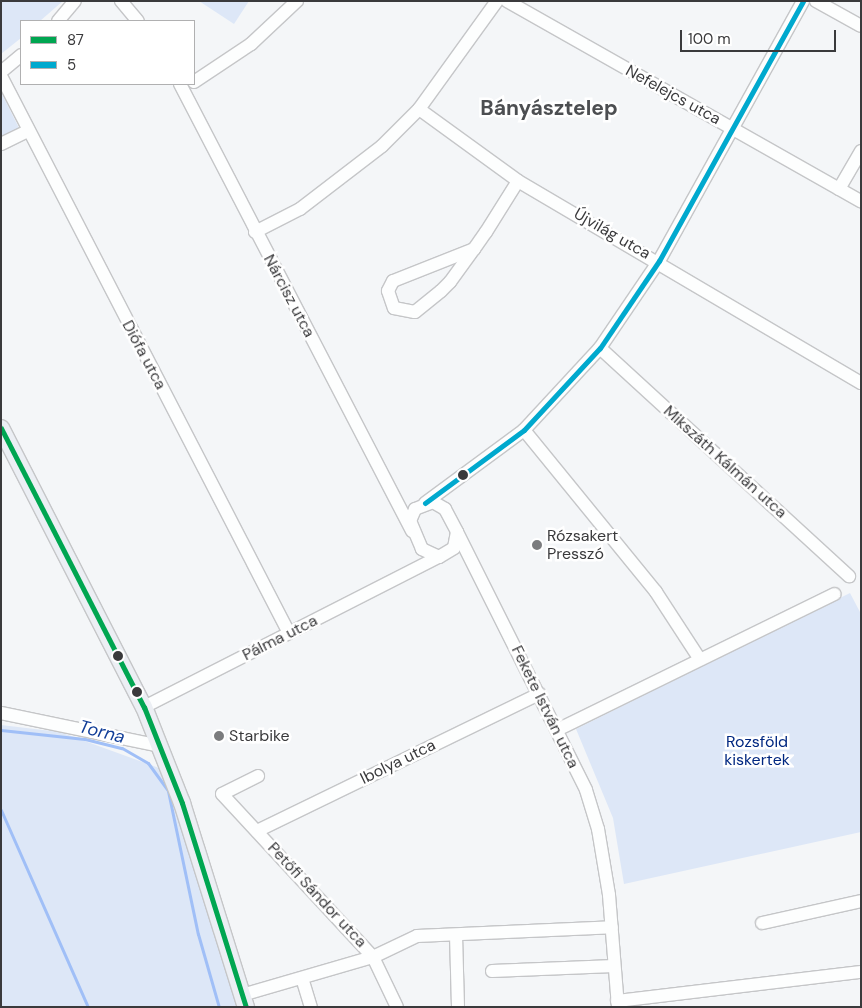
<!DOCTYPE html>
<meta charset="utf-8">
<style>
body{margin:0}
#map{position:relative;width:862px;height:1008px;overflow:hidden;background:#f4f6f8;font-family:"DM Sans",sans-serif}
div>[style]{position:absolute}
.green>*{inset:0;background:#dde7f7}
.stream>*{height:3px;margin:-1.5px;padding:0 1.5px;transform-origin:1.5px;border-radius:1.5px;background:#a0bff7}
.roads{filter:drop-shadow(1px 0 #c5c6c8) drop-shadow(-1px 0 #c5c6c8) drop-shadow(0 1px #c5c6c8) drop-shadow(0 -1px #c5c6c8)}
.minor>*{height:12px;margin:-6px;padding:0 6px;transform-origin:6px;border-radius:6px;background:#fdfefe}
.major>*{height:16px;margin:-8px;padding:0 8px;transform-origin:8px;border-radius:8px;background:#eceff4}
.bus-1>*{height:5px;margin:-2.5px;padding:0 2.5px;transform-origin:2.5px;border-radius:2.5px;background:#00a651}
.bus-2>*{height:5px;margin:-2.5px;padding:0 2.5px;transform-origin:2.5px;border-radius:2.5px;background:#00a9ce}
.dots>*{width:14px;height:14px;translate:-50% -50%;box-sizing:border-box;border:2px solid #fff;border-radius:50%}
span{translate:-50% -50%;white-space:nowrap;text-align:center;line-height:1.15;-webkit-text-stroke:5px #fff;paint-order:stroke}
.street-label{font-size:16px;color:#3a3a3c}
.poi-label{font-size:16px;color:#3a3a3c}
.left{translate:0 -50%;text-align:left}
.park-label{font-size:16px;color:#002780}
.water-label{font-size:18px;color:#123e98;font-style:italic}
.district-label{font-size:21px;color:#4c4e51;font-weight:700}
.frame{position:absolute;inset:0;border:2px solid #3a3a3c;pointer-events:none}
.legend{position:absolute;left:20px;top:20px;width:175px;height:65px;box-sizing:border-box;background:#fff;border:1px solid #b0b0b1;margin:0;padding:6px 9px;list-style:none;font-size:15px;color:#3a3a3c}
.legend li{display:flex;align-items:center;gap:10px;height:25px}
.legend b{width:25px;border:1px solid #b0b0b1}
.scale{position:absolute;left:680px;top:30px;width:156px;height:22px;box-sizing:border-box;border:2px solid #3a3a3c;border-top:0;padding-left:6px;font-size:15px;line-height:18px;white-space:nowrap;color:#3a3a3c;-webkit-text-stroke:4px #fff;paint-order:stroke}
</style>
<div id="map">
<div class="green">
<i style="clip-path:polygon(1px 1px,63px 1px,40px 21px,21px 21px,21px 38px,1px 54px)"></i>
<i style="clip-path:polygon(199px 1px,249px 1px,234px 24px)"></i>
<i style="clip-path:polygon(1px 92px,20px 130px,1px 140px)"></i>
<i style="clip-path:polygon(850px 593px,861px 614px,861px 832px,624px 884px,613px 818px,576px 729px)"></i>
<i style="clip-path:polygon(1px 725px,60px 732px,170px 772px,245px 1007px,1px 1007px)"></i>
</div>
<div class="stream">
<i style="left:1px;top:730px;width:84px;rotate:6.1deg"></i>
<i style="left:85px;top:739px;width:38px;rotate:14deg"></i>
<i style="left:122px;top:748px;width:30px;rotate:30deg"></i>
<i style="left:148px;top:763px;width:34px;rotate:54deg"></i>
<i style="left:168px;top:791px;width:146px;rotate:78.2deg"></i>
<i style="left:198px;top:934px;width:76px;rotate:74deg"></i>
<i style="left:1px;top:810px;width:215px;rotate:66.2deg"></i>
</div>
<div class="roads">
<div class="minor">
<i style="left:121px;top:1px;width:26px;rotate:50deg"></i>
<i style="left:507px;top:1px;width:407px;rotate:29.5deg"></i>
<i style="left:816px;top:1px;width:51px;rotate:29.1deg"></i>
<i style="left:58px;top:21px;width:26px;rotate:-50deg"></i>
<i style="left:1px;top:72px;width:26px;rotate:-40deg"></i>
<i style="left:1px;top:76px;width:627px;rotate:62.66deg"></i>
<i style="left:194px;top:82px;width:69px;rotate:-33.7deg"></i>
<i style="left:251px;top:44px;width:63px;rotate:-43.1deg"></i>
<i style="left:180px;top:84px;width:504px;rotate:62.57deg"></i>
<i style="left:419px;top:109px;width:122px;rotate:36deg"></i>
<i style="left:518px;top:181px;width:398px;rotate:30.5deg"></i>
<i style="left:1px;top:144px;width:30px;rotate:-26deg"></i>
<i style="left:839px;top:189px;width:44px;rotate:-59.9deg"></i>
<i style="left:255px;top:232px;width:51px;rotate:-27.1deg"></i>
<i style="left:300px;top:209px;width:103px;rotate:-37.5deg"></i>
<i style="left:382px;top:146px;width:52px;rotate:-45deg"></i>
<i style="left:419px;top:109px;width:133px;rotate:-54.2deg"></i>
<i style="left:474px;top:249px;width:87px;rotate:158.4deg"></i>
<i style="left:393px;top:281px;width:11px;rotate:117deg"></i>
<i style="left:388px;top:291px;width:18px;rotate:71deg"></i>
<i style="left:394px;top:308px;width:21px;rotate:11deg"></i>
<i style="left:415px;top:312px;width:33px;rotate:-39deg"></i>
<i style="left:441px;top:291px;width:13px;rotate:-45deg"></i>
<i style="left:450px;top:282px;width:41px;rotate:-54deg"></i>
<i style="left:474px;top:249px;width:21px;rotate:-55deg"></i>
<i style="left:486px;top:232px;width:60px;rotate:-57.9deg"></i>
<i style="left:600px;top:348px;width:338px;rotate:42.5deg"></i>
<i style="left:524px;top:430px;width:209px;rotate:50.8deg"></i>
<i style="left:656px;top:592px;width:79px;rotate:56.9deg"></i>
<i style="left:433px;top:502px;width:14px;rotate:30deg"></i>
<i style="left:445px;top:509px;width:26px;rotate:62deg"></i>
<i style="left:457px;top:532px;width:16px;rotate:101deg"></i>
<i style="left:454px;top:548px;width:17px;rotate:149deg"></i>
<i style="left:439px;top:557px;width:19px;rotate:-155deg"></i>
<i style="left:422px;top:549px;width:30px;rotate:-113deg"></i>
<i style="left:410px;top:521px;width:13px;rotate:-67deg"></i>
<i style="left:415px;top:509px;width:19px;rotate:-21deg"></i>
<i style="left:425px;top:503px;width:123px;rotate:-36.4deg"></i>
<i style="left:524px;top:430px;width:112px;rotate:-47.2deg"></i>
<i style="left:600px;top:348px;width:105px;rotate:-55.9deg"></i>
<i style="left:659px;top:261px;width:297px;rotate:-61deg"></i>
<i style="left:457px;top:532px;width:288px;rotate:63.4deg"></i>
<i style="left:586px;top:790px;width:41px;rotate:72.9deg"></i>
<i style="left:598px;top:829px;width:67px;rotate:80.5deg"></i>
<i style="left:609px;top:895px;width:112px;rotate:85.4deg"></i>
<i style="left:144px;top:707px;width:331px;rotate:-27deg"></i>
<i style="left:1px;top:713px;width:162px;rotate:11.7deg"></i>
<i style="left:557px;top:730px;width:309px;rotate:-26.1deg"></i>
<i style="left:258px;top:776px;width:40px;rotate:153.4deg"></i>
<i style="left:222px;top:794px;width:222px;rotate:47.2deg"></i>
<i style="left:373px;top:957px;width:55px;rotate:64.4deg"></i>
<i style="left:257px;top:831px;width:314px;rotate:-25.9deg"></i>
<i style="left:762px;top:923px;width:101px;rotate:-12.5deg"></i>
<i style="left:456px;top:935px;width:72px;rotate:88.4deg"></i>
<i style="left:492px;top:971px;width:122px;rotate:-2.3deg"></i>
<i style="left:302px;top:978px;width:30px;rotate:73deg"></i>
<i style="left:242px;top:995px;width:136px;rotate:-16.2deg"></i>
<i style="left:373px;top:957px;width:49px;rotate:-25.5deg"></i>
<i style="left:417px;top:936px;width:195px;rotate:-2.6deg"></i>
<i style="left:617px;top:1001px;width:246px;rotate:-6.8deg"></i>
</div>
<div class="major">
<i style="left:1px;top:428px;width:314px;rotate:62.9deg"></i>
<i style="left:144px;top:707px;width:103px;rotate:68.4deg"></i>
<i style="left:182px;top:803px;width:214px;rotate:72.6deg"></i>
</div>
</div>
<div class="bus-1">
<i style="left:1px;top:428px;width:314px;rotate:62.9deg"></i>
<i style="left:144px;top:707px;width:103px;rotate:68.4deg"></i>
<i style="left:182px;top:803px;width:214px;rotate:72.6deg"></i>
</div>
<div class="bus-2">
<i style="left:425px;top:503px;width:123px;rotate:-36.4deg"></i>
<i style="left:524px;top:430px;width:112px;rotate:-47.2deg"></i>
<i style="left:600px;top:348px;width:105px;rotate:-55.9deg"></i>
<i style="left:659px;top:261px;width:297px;rotate:-61deg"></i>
</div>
<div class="dots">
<i style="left:463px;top:475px;background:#3a3a3c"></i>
<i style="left:537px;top:545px;background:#7b7c7e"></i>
<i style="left:118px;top:656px;background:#3a3a3c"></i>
<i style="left:137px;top:692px;background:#3a3a3c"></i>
<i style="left:219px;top:736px;background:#7b7c7e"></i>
</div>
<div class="street-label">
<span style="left:673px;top:95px;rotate:29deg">Nefelejcs utca</span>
<span style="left:612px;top:234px;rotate:30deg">Újvilág utca</span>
<span style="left:289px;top:296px;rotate:62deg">Nárcisz utca</span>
<span style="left:144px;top:355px;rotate:62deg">Diófa utca</span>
<span style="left:725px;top:462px;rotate:42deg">Mikszáth Kálmán utca</span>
<span style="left:280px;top:638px;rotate:-27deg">Pálma utca</span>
<span style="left:545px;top:707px;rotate:64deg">Fekete István utca</span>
<span style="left:398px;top:762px;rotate:-26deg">Ibolya utca</span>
<span style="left:317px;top:895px;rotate:47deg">Petőfi Sándor utca</span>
</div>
<div class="poi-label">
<span class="left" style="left:547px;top:545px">Rózsakert<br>Presszó</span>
<span class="left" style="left:229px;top:736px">Starbike</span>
</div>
<div class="park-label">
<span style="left:757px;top:751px">Rozsföld<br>kiskertek</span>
</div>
<div class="water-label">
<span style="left:102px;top:732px;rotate:14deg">Torna</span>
</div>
<div class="district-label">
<span style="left:549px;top:108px">Bányásztelep</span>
</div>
<div class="frame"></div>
<ul class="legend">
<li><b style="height:6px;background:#00a651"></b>87</li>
<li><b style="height:6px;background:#00a9ce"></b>5</li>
</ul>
<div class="scale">100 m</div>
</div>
